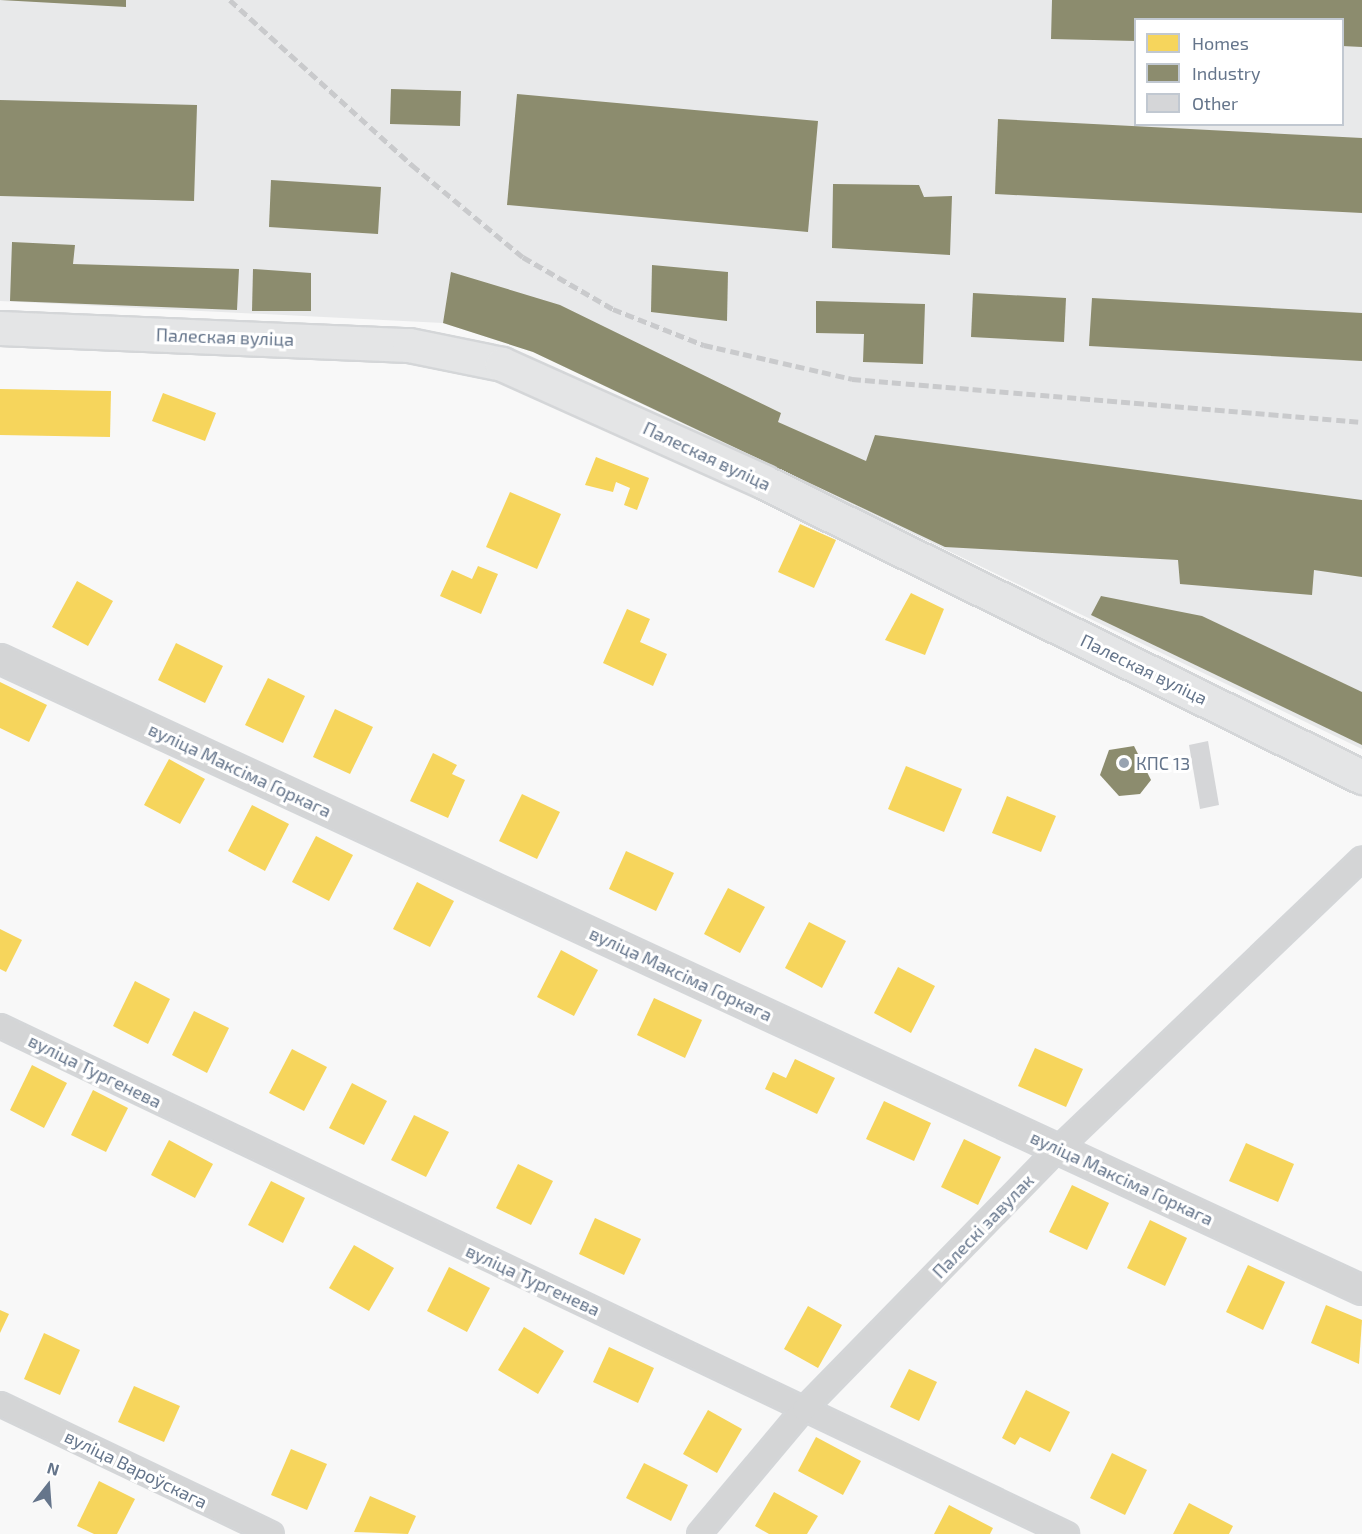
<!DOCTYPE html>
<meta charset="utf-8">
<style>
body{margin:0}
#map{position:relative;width:1362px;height:1534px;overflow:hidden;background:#f8f8f8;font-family:"Exo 2",sans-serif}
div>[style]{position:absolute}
.built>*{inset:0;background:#e8e9ea}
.homes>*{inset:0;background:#f6d55c}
.industry>*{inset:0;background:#8c8c6e}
.building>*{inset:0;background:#d5d6d8}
.roads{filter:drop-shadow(2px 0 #d4d6d8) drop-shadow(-2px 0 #d4d6d8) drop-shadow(0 2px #d4d6d8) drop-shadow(0 -2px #d4d6d8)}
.minor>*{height:22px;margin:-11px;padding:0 11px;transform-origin:11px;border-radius:11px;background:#d4d5d6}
.tertiary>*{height:28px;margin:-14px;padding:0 14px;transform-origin:14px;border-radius:14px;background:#d4d5d6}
.secondary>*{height:33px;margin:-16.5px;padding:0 16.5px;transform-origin:16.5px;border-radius:16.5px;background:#e4e5e6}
.rail>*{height:4.5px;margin-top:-2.25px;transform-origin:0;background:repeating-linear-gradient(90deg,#c9cacc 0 9px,transparent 0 13.5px)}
.dots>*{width:16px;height:16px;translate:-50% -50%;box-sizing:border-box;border:3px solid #fff;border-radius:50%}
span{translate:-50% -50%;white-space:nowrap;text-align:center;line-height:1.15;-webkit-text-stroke:6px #fff;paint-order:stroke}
.street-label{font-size:18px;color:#65758b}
.poi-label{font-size:18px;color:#65758b}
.left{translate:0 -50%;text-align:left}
.legend{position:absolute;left:1134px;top:18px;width:210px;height:108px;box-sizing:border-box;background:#fff;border:2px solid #c1c8d1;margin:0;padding:8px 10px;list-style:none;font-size:18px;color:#65758b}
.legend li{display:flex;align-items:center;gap:12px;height:30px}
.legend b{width:30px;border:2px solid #c1c8d1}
.north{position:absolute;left:18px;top:1456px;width:60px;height:60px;-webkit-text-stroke:4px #fff;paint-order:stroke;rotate:17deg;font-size:16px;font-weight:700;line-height:24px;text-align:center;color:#65758b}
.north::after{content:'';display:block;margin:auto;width:21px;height:27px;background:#65758b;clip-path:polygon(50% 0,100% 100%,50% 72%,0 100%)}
</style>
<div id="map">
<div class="built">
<i style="clip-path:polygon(evenodd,0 0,1362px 0,1362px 749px,533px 352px,443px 323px,0 301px,0 0,1136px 20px,1342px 20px,1342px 124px,1136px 124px,1136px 20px)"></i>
</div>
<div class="homes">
<i style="clip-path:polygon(0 389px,111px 391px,110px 437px,0 435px)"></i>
<i style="clip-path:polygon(163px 393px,216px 413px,205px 441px,152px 421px)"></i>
<i style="clip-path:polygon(596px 457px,649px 478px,637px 510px,624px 505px,630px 488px,616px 482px,613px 492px,585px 485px)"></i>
<i style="clip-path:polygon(510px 492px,561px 514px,537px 569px,486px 547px)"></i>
<i style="clip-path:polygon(800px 524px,836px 540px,814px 588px,778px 572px)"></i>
<i style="clip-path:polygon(478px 566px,498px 574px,481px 614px,440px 596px,452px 570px,472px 579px)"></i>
<i style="clip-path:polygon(77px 581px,113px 601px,88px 646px,52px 627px)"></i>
<i style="clip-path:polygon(911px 593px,944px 609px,925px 655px,885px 640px)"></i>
<i style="clip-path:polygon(627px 609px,650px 619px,640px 642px,667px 654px,653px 686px,603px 663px)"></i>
<i style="clip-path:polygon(176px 643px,223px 666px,205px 703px,158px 680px)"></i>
<i style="clip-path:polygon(268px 678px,305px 696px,283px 743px,245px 725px)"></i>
<i style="clip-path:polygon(0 682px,47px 705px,29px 742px,0 728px)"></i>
<i style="clip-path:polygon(335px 709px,373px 727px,350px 774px,313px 757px)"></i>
<i style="clip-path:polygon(433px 753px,457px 765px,452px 774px,465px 780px,448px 818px,410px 801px)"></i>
<i style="clip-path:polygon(169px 759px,205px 779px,180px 824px,144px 805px)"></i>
<i style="clip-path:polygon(906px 766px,962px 789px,944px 832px,888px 809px)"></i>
<i style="clip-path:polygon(522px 794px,560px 812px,537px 859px,499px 841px)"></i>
<i style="clip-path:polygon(1007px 796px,1056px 816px,1041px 852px,992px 833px)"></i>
<i style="clip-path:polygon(252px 805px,289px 824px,265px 871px,228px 851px)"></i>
<i style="clip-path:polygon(316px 836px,353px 855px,329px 901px,292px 882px)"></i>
<i style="clip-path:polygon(626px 851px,674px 873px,656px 911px,609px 889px)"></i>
<i style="clip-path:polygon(417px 882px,454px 901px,430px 947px,393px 929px)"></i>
<i style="clip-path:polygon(728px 888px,765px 907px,740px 953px,704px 934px)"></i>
<i style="clip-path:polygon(809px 922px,846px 941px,822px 988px,785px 968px)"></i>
<i style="clip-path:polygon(0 929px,22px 940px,6px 972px,0 969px)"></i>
<i style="clip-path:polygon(561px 950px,598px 970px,574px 1016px,537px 997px)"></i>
<i style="clip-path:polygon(898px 967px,935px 986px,911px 1033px,874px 1013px)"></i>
<i style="clip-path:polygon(135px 981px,170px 999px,148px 1044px,113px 1026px)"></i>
<i style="clip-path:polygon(654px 998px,702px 1020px,685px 1058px,637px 1035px)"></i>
<i style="clip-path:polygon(194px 1011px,229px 1028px,207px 1073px,172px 1055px)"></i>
<i style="clip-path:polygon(1035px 1048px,1083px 1069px,1066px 1107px,1018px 1086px)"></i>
<i style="clip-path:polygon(292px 1049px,327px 1067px,304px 1111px,269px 1093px)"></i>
<i style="clip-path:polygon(795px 1059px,835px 1078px,817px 1114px,765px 1089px,773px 1072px,786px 1078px)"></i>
<i style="clip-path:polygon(32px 1065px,67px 1083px,44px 1128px,10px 1110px)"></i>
<i style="clip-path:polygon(352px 1083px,387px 1101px,364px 1145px,329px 1128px)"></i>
<i style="clip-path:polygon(93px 1090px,128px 1108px,106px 1152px,71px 1135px)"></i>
<i style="clip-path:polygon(884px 1101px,931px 1123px,914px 1161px,866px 1139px)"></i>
<i style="clip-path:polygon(414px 1115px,449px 1132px,426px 1177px,391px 1160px)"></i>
<i style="clip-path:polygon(964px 1139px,1001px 1157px,978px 1205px,941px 1187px)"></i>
<i style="clip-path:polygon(169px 1140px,213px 1164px,195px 1198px,151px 1175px)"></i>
<i style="clip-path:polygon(1246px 1143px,1294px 1164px,1278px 1202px,1229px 1181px)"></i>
<i style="clip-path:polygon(518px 1164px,553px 1181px,531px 1225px,496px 1208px)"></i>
<i style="clip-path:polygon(271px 1181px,305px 1198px,283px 1243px,248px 1225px)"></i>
<i style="clip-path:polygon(1072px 1185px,1109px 1203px,1087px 1250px,1049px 1232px)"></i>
<i style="clip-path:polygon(595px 1218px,641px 1239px,624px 1275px,579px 1254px)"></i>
<i style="clip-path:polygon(1150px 1220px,1187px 1238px,1165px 1286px,1127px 1268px)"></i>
<i style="clip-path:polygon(354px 1245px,394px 1268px,369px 1311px,329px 1288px)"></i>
<i style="clip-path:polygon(1248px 1265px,1285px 1282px,1263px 1330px,1226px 1312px)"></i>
<i style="clip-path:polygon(449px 1267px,490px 1288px,467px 1332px,427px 1311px)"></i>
<i style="clip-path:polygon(1326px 1305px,1362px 1320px,1359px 1364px,1311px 1343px)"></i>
<i style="clip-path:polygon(808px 1306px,842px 1325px,818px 1368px,784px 1349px)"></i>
<i style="clip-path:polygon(0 1310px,9px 1314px,0 1333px)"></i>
<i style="clip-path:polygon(524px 1327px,564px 1351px,538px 1394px,498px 1370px)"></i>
<i style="clip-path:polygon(44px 1333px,80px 1350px,60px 1395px,24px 1379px)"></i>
<i style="clip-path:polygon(609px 1347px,654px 1368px,638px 1403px,593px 1382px)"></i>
<i style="clip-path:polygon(909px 1369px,937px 1382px,919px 1421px,890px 1407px)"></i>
<i style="clip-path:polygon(134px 1386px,180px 1406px,164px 1442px,118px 1422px)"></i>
<i style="clip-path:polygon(1026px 1390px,1070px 1412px,1050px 1452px,1020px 1437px,1015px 1445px,1002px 1438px)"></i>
<i style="clip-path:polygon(708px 1410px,742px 1429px,717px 1473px,683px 1454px)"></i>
<i style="clip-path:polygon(816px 1437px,861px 1461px,843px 1495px,798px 1471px)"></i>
<i style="clip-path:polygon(291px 1449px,327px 1464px,307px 1510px,271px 1495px)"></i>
<i style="clip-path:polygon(1112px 1453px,1147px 1470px,1125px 1515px,1090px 1498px)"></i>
<i style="clip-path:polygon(644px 1463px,688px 1485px,671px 1521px,626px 1498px)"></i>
<i style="clip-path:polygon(99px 1481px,135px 1499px,117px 1534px,94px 1534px,77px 1526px)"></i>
<i style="clip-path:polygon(774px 1492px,818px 1516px,807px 1534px,769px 1534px,755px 1526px)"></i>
<i style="clip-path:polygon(370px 1496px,416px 1516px,408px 1534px,354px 1532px)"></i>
<i style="clip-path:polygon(1189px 1503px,1233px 1526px,1229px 1534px,1173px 1534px)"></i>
<i style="clip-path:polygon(949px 1505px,993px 1528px,990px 1534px,934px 1534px)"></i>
</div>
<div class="industry">
<i style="clip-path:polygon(0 0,126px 0,126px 7px)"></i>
<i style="clip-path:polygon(1052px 0,1362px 0,1362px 47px,1342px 46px,1342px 20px,1136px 20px,1136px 41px,1051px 39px)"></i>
<i style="clip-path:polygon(391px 89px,461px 91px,460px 126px,390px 124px)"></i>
<i style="clip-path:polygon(517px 94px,818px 121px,808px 232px,507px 205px)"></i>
<i style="clip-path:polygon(0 100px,197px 105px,194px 201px,0 196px)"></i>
<i style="clip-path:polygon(998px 119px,1362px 138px,1362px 213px,995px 194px)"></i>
<i style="clip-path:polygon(271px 180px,381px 187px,378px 234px,269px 227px)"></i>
<i style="clip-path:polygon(833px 184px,919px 185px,924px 197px,952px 196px,950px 255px,832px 248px)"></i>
<i style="clip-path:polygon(12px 242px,75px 245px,73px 264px,239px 269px,237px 310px,10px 301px)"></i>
<i style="clip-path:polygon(652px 265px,728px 272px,727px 321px,651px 312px)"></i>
<i style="clip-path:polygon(253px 269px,311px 273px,311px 311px,252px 311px)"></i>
<i style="clip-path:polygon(451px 272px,560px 305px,781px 413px,778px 422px,866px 461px,875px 435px,1362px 500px,1362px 577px,1314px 570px,1312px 595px,1180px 584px,1178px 560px,945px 547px,533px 352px,443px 323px)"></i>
<i style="clip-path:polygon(973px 293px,1066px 298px,1064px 342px,971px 337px)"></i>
<i style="clip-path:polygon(1092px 298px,1362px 313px,1362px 361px,1089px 346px)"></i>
<i style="clip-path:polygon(816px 301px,925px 304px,923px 364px,863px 362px,864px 334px,816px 333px)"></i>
<i style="clip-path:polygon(1101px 596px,1202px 616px,1362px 692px,1362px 745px,1091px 615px)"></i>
<i style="clip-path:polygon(1134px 746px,1151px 780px,1140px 794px,1119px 796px,1100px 775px,1109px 750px)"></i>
</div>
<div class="building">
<i style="clip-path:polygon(1208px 741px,1219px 805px,1200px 809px,1189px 745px)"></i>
</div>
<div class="roads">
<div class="minor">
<i style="left:0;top:1026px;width:1182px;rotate:25.46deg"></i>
<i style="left:0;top:1404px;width:301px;rotate:25.5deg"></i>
<i style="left:699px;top:1534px;width:163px;rotate:-50deg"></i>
<i style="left:804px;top:1409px;width:365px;rotate:-45.7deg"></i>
<i style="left:1059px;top:1148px;width:419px;rotate:-43.7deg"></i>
</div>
<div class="tertiary">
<i style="left:0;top:659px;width:1501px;rotate:24.86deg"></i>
</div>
<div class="secondary">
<i style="left:0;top:328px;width:409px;rotate:2.4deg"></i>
<i style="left:409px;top:345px;width:95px;rotate:11.5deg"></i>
<i style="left:502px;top:364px;width:287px;rotate:24.2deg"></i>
<i style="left:764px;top:482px;width:667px;rotate:26.26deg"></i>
</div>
</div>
<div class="rail">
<i style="left:230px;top:0;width:246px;rotate:42.2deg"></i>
<i style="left:412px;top:165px;width:144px;rotate:39.7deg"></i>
<i style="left:523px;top:257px;width:104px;rotate:30deg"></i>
<i style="left:613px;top:309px;width:98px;rotate:21.6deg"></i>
<i style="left:704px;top:345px;width:152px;rotate:12.9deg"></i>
<i style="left:852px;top:379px;width:512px;rotate:4.82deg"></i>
</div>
<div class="dots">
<i style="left:1124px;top:763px;background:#98a3b1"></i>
</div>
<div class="street-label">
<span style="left:225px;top:337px;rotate:2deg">Палеская вуліца</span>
<span style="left:707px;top:456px;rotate:25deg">Палеская вуліца</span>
<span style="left:1144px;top:669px;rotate:26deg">Палеская вуліца</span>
<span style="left:240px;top:770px;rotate:25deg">вуліца Максіма Горкага</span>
<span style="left:681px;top:974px;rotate:25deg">вуліца Максіма Горкага</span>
<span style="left:95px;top:1071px;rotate:26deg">вуліца Тургенева</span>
<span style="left:1122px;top:1178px;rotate:25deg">вуліца Максіма Горкага</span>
<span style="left:983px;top:1226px;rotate:-46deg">Палескі завулак</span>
<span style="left:533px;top:1280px;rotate:25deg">вуліца Тургенева</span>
<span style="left:136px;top:1469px;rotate:26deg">вуліца Вароўскага</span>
</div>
<div class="poi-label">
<span class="left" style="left:1136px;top:763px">КПС 13</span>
</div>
<ul class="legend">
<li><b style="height:16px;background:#f6d55c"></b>Homes</li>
<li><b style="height:16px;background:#8c8c6e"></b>Industry</li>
<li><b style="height:16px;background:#d5d6d8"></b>Other</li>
</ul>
<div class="north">N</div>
</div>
